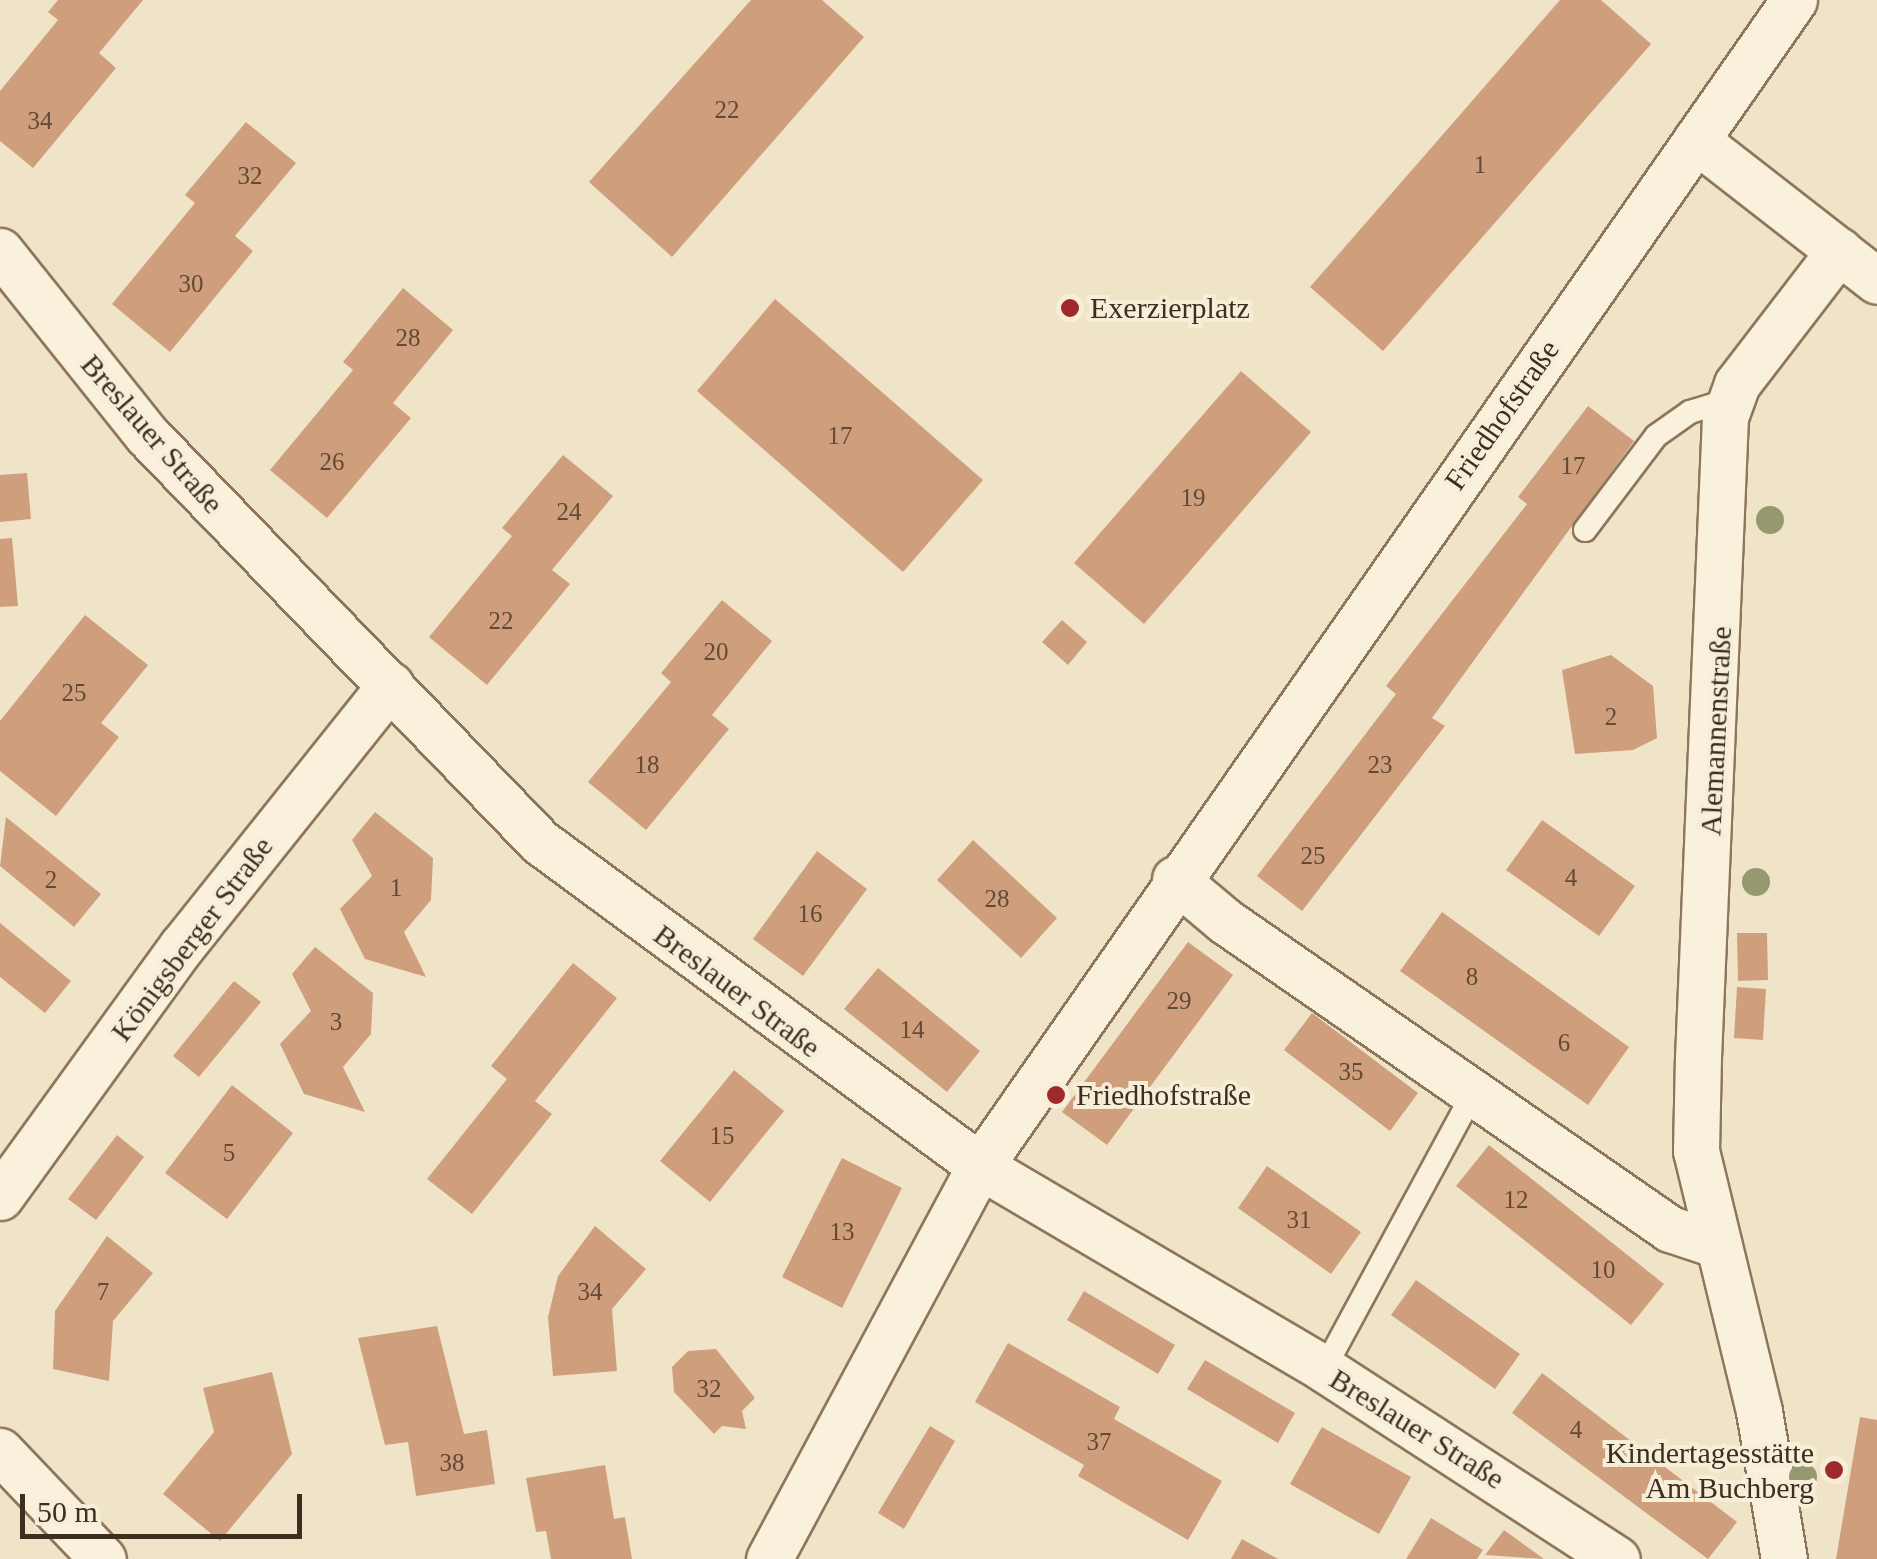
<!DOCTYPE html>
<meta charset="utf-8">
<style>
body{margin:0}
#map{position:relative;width:1877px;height:1559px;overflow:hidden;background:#f0e4c8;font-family:"Times New Roman",serif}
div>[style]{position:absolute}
.building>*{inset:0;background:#cf9f7d}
.roads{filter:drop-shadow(2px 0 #8d765c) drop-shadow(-2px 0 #8d765c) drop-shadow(0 2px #8d765c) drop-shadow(0 -2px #8d765c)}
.lane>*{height:22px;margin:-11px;padding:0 11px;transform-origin:11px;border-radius:11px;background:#faf1dc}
.street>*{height:45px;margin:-22.5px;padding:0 22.5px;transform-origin:22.5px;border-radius:22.5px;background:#faf1dc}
.trees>*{width:28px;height:28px;margin:-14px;border-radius:50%;background:#96986f}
.dots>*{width:28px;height:28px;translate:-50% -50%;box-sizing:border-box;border:5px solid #f7eed8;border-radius:50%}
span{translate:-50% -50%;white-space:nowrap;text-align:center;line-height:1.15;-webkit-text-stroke:8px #f7eed8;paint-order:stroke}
.number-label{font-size:25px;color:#624a37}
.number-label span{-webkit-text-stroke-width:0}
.poi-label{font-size:30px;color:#3d2e20}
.left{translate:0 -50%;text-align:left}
.right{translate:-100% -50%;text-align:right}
.street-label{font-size:30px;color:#3d2e20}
.scale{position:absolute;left:20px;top:1494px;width:282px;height:45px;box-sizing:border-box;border:5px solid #3d2e20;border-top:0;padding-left:12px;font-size:30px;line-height:35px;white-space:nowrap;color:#3d2e20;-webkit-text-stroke:8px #f7eed8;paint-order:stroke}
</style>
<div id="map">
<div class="building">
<i style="clip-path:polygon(58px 0,143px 0,99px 53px,116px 68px,33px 168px,0 141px,0 91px,58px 20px,48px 12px)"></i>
<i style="clip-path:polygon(751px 0,822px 0,864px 37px,672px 257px,589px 182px)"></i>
<i style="clip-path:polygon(1560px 0,1601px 0,1651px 44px,1383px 351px,1310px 287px)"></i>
<i style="clip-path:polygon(246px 122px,296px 163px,235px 236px,253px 251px,170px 352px,112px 304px,195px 203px,185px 195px)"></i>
<i style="clip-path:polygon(403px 288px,453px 330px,393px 403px,411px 418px,327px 518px,270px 470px,353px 370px,343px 362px)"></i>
<i style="clip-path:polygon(775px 299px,983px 480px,903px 572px,697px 391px)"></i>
<i style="clip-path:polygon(1241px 371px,1311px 432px,1144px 624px,1074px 563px)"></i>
<i style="clip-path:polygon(1588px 406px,1634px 441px,1432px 718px,1445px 726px,1302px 911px,1257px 876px,1396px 694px,1386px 686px,1527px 504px,1518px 497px)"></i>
<i style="clip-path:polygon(563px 455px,613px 496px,552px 570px,570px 584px,487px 685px,429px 637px,512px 536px,502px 528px)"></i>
<i style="clip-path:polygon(27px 473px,31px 519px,0 522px,0 475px)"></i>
<i style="clip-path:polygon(12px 538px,18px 606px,0 607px,0 539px)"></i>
<i style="clip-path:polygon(722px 600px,772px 641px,712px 715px,729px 729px,646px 830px,588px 782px,671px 682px,661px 673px)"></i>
<i style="clip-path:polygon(85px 615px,148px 665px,101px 723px,119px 737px,56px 816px,0 771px,0 721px)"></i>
<i style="clip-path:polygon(1062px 620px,1087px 642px,1068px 665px,1042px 642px)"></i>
<i style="clip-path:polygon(1611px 655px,1653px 686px,1657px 738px,1633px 750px,1575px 754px,1562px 670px)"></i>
<i style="clip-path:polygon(375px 812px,433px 858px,431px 900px,404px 932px,426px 977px,365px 959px,340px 909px,372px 876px,352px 840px)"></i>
<i style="clip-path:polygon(6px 817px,101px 894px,74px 927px,0 866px)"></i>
<i style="clip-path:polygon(1542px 820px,1635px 886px,1599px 936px,1506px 870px)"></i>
<i style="clip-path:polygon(973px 840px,1057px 918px,1021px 958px,937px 880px)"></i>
<i style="clip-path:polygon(817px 851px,867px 889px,803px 976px,753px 939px)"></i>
<i style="clip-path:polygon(1442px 912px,1629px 1047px,1588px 1105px,1400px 971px)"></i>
<i style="clip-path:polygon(0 923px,71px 981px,45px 1013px,0 977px)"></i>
<i style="clip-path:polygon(1737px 933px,1767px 933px,1768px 980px,1738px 981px)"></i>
<i style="clip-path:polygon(1188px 942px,1233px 975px,1107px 1145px,1062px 1112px)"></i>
<i style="clip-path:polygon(315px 947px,373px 993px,371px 1034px,343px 1067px,365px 1112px,304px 1094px,280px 1044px,311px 1011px,292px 974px)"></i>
<i style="clip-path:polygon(573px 963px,617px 998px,535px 1101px,552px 1114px,472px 1214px,427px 1179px,507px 1079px,491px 1066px)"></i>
<i style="clip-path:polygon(878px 968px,980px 1051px,947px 1092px,844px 1009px)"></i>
<i style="clip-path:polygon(234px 981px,261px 1002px,199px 1077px,173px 1056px)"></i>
<i style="clip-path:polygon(1737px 987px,1766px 989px,1763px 1040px,1734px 1038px)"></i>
<i style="clip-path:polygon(1312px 1013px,1418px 1093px,1390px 1131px,1284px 1050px)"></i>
<i style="clip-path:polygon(734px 1070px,784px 1111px,710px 1202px,660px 1161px)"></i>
<i style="clip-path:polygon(232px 1085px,293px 1133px,227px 1219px,165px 1173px)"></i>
<i style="clip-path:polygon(117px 1135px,144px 1157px,96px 1220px,68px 1199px)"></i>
<i style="clip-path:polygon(1489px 1145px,1664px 1284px,1631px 1325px,1456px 1186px)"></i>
<i style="clip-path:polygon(842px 1158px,902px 1188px,842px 1308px,782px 1277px)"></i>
<i style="clip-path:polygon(1267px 1166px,1361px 1232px,1331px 1274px,1238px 1208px)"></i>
<i style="clip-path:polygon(595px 1226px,646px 1269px,612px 1309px,617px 1371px,553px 1376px,548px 1317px,558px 1276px)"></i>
<i style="clip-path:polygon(107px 1236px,153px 1273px,113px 1321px,109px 1381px,53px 1369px,55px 1311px)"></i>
<i style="clip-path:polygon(1416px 1280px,1520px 1354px,1495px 1389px,1391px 1315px)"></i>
<i style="clip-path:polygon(1084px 1291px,1175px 1345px,1158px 1374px,1067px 1320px)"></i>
<i style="clip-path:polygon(437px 1326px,464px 1434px,487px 1430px,495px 1484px,416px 1496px,408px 1442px,385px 1445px,358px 1338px)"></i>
<i style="clip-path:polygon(1008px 1343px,1120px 1407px,1114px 1419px,1222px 1481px,1188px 1540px,1078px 1476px,1084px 1465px,975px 1402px)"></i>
<i style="clip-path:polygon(716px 1349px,755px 1398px,742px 1411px,746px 1429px,722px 1426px,714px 1434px,674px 1392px,672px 1367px,688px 1351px)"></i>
<i style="clip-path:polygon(1205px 1360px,1295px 1413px,1278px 1443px,1187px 1389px)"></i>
<i style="clip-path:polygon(272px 1372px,292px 1454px,220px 1541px,163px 1494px,214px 1432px,203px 1388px)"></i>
<i style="clip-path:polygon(1542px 1373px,1737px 1522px,1708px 1559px,1512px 1413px)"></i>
<i style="clip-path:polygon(1860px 1417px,1877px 1420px,1877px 1559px,1836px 1559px)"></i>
<i style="clip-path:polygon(930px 1426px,955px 1441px,904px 1529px,878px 1513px)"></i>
<i style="clip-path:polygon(1322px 1427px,1411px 1477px,1379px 1534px,1290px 1484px)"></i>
<i style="clip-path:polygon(605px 1465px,614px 1519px,625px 1517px,632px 1559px,551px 1559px,546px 1531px,536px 1532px,526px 1478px)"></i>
<i style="clip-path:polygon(1431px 1518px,1483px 1550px,1477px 1559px,1406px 1559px)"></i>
<i style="clip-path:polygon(1504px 1530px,1544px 1559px,1485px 1555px)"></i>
<i style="clip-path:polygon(1242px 1539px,1278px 1559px,1231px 1559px)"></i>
</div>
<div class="roads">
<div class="lane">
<i style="left:1585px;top:530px;width:118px;rotate:-52.9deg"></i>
<i style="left:1656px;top:436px;width:42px;rotate:-35.2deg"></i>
<i style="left:1690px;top:412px;width:41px;rotate:-17.1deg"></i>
<i style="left:1324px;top:1369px;width:314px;rotate:-61.6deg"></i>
</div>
<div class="street">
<i style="left:1696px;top:140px;width:229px;rotate:37.9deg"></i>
<i style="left:0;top:251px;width:236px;rotate:51.4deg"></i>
<i style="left:147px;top:435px;width:566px;rotate:46deg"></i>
<i style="left:540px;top:842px;width:546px;rotate:36.37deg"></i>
<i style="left:980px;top:1166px;width:399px;rotate:30.5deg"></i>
<i style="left:1324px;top:1369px;width:349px;rotate:33deg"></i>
<i style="left:1175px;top:879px;width:65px;rotate:40deg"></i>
<i style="left:1225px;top:921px;width:541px;rotate:34.69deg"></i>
<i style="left:1670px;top:1229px;width:51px;rotate:18.4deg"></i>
<i style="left:0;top:1197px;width:310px;rotate:-54.1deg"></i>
<i style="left:182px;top:946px;width:334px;rotate:-51.4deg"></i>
<i style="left:0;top:1451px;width:149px;rotate:46.4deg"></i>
<i style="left:769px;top:1559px;width:446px;rotate:-61.8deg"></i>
<i style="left:980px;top:1166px;width:1422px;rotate:-55.08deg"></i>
<i style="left:1784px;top:1559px;width:150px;rotate:-99.6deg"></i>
<i style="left:1759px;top:1411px;width:268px;rotate:-103.6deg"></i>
<i style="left:1696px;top:1151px;width:93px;rotate:-88.8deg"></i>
<i style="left:1698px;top:1058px;width:642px;rotate:-87.59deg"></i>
<i style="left:1725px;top:417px;width:35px;rotate:-70deg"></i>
<i style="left:1737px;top:384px;width:168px;rotate:-52.5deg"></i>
</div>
</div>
<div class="trees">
<i style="left:1770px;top:520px"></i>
<i style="left:1756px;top:882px"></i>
<i style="left:1803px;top:1477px"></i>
</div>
<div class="dots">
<i style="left:1070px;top:308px;background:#9e2a2b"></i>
<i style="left:1056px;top:1095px;background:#9e2a2b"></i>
<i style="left:1834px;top:1470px;background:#9e2a2b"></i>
</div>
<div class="number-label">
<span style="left:727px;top:110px">22</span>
<span style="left:40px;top:121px">34</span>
<span style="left:1480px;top:165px">1</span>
<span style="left:250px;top:176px">32</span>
<span style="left:191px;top:284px">30</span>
<span style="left:408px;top:338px">28</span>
<span style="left:840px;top:436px">17</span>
<span style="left:332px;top:462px">26</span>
<span style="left:1573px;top:466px">17</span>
<span style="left:1193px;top:498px">19</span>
<span style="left:569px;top:512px">24</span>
<span style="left:501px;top:621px">22</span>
<span style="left:716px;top:652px">20</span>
<span style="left:74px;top:693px">25</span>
<span style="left:1611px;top:717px">2</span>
<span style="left:647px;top:765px">18</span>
<span style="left:1380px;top:765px">23</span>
<span style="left:1313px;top:856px">25</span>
<span style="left:1571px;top:878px">4</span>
<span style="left:51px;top:880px">2</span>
<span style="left:396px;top:888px">1</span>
<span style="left:997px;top:899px">28</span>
<span style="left:810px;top:914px">16</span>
<span style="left:1472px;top:977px">8</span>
<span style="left:1179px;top:1001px">29</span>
<span style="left:336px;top:1022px">3</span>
<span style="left:912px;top:1030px">14</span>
<span style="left:1564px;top:1043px">6</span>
<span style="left:1351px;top:1072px">35</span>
<span style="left:722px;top:1136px">15</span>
<span style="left:229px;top:1153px">5</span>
<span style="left:1516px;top:1200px">12</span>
<span style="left:1299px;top:1220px">31</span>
<span style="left:842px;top:1232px">13</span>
<span style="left:1603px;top:1270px">10</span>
<span style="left:103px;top:1292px">7</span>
<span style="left:590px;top:1292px">34</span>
<span style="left:709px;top:1389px">32</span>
<span style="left:1576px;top:1430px">4</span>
<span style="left:1099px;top:1442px">37</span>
<span style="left:452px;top:1463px">38</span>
</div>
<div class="poi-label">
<span class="left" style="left:1090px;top:308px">Exerzierplatz</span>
<span class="left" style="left:1076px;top:1095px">Friedhofstraße</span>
<span class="right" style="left:1814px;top:1470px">Kindertagesstätte<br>Am Buchberg</span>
</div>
<div class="street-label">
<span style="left:1502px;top:415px;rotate:-55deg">Friedhofstraße</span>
<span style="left:152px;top:434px;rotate:49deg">Breslauer Straße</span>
<span style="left:1716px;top:731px;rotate:-87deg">Alemannenstraße</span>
<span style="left:192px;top:939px;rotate:-53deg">Königsberger Straße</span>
<span style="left:737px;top:991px;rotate:37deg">Breslauer Straße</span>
<span style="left:1417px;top:1429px;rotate:32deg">Breslauer Straße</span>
</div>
<div class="scale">50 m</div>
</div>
